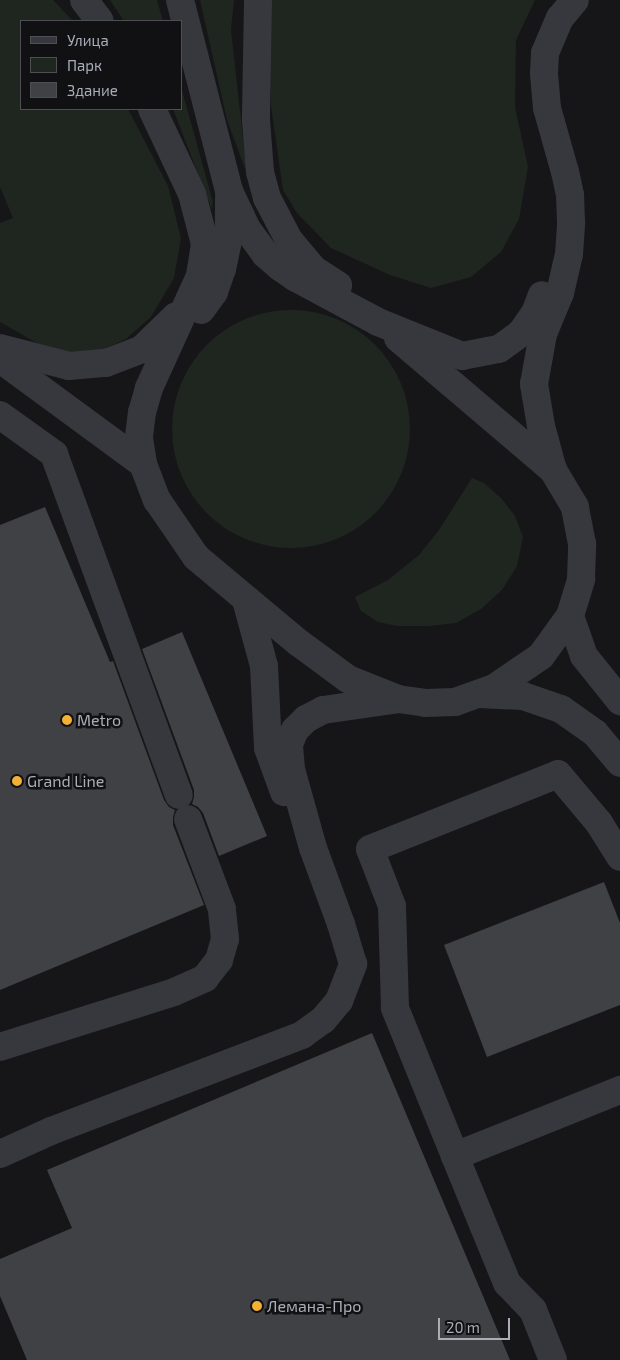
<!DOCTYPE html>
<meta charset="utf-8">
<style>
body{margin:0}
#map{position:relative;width:620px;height:1360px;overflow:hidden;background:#161618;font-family:"Exo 2",sans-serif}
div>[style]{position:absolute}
.green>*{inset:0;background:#1e261f}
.round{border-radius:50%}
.building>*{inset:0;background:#404145}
.minor>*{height:28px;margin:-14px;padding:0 14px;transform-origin:14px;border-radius:14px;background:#37383d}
.dots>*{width:14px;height:14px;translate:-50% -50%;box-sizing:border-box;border:2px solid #111113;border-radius:50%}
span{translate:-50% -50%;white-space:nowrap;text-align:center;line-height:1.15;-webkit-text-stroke:5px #111113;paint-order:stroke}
.poi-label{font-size:16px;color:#a8adb8}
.left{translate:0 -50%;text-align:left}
.legend{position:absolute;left:20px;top:20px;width:162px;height:90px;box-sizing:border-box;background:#111113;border:1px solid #4d4f55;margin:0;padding:6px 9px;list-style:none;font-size:15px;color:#a8adb8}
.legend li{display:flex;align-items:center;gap:10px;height:25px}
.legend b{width:25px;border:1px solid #4d4f55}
.scale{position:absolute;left:438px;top:1318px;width:72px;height:22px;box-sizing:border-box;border:2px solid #a8adb8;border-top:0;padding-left:6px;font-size:15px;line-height:18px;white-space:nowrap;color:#a8adb8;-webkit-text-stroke:4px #111113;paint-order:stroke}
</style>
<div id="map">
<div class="green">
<i style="clip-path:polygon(0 0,53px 0,73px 21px,21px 21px,21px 109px,128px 109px,168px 186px,181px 238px,174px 278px,151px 317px,126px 339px,95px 353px,56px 354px,0 322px,0 223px,13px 218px,0 187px)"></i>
<i style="clip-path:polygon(110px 0,157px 0,163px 21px,124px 21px)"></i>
<i style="clip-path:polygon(200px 0,234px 0,231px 30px,247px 174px,227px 120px)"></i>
<i style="clip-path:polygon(268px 0,535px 0,516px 40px,515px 107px,528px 167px,519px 219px,501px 252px,471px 277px,431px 288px,390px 275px,331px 248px,297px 213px,283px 190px,271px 106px)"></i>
<i style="clip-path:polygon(181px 87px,213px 202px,212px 210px,173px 109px,181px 109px)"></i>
<i class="round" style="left:172px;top:310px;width:238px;height:238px"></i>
<i style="clip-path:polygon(472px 478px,484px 483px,502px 499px,515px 516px,523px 537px,517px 566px,502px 590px,481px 609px,456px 623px,429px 626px,397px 626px,378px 622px,361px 611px,355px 597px,388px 580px,419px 555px,439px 530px)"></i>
</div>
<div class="building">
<i style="clip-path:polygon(45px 507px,110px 662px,113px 661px,164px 800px,169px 807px,175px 810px,173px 817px,173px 825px,204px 905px,0 990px,0 525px)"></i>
<i style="clip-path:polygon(182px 632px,267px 836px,219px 856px,203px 813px,198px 807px,192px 804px,194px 797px,194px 790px,142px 649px)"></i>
<i style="clip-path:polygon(604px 882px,620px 923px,620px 1005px,487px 1057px,444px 945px)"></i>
<i style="clip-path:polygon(372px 1033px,510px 1360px,27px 1360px,0 1296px,0 1259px,72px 1228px,47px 1170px)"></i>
</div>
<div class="minor">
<i style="left:84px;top:0;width:26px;rotate:53deg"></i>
<i style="left:180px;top:0;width:197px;rotate:75.6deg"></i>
<i style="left:229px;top:191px;width:42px;rotate:64.7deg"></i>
<i style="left:247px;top:229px;width:31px;rotate:54deg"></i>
<i style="left:265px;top:254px;width:20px;rotate:41deg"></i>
<i style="left:280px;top:267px;width:19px;rotate:35deg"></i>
<i style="left:296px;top:278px;width:93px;rotate:28.2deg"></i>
<i style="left:378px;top:322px;width:91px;rotate:22deg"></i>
<i style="left:462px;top:356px;width:38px;rotate:-11deg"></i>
<i style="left:499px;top:349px;width:27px;rotate:-36deg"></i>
<i style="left:521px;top:333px;width:24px;rotate:-55deg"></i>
<i style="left:535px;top:313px;width:19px;rotate:-69deg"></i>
<i style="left:258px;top:0;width:120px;rotate:91deg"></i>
<i style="left:256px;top:120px;width:52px;rotate:85.6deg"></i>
<i style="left:260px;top:172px;width:27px;rotate:75deg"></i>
<i style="left:267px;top:198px;width:47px;rotate:62.4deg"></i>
<i style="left:289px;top:240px;width:38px;rotate:50deg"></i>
<i style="left:313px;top:269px;width:30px;rotate:33deg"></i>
<i style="left:152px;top:109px;width:94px;rotate:64.8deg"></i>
<i style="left:192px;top:194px;width:52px;rotate:75.4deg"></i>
<i style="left:205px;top:244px;width:32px;rotate:99deg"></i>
<i style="left:200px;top:276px;width:123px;rotate:114.5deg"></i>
<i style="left:149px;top:388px;width:25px;rotate:106deg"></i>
<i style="left:142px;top:412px;width:26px;rotate:97deg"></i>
<i style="left:139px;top:438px;width:26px;rotate:81deg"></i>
<i style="left:143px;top:464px;width:39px;rotate:69deg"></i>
<i style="left:157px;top:500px;width:69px;rotate:55.6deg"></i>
<i style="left:196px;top:557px;width:134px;rotate:39.9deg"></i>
<i style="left:299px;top:643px;width:61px;rotate:36.3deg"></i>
<i style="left:348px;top:679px;width:54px;rotate:21.8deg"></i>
<i style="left:398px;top:699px;width:27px;rotate:8deg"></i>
<i style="left:425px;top:703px;width:30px;rotate:-2deg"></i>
<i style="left:455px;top:702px;width:41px;rotate:-19.7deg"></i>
<i style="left:494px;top:688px;width:57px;rotate:-34.2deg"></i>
<i style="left:541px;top:656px;width:49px;rotate:-54.1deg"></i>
<i style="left:570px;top:616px;width:39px;rotate:-73deg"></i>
<i style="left:581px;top:579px;width:35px;rotate:-88deg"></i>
<i style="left:582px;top:544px;width:38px;rotate:-101deg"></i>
<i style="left:575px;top:507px;width:43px;rotate:-120.7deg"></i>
<i style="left:553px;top:470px;width:46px;rotate:-105.3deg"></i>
<i style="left:541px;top:426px;width:43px;rotate:-99.5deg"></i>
<i style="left:534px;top:384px;width:51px;rotate:-79.8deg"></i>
<i style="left:543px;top:334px;width:44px;rotate:-67.5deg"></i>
<i style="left:560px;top:293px;width:40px;rotate:-77deg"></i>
<i style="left:569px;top:254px;width:32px;rotate:-86deg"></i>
<i style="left:571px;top:222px;width:27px;rotate:-92deg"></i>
<i style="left:570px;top:195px;width:24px;rotate:-102deg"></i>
<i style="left:565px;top:172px;width:66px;rotate:-105.7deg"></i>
<i style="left:547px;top:108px;width:35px;rotate:-95deg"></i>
<i style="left:544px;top:73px;width:20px;rotate:-87deg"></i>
<i style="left:545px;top:53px;width:38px;rotate:-67deg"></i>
<i style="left:560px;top:18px;width:23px;rotate:-50deg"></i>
<i style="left:201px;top:310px;width:22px;rotate:-54deg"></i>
<i style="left:214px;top:292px;width:24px;rotate:-71deg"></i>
<i style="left:222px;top:269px;width:35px;rotate:-78deg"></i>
<i style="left:229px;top:235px;width:37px;rotate:-90deg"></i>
<i style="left:398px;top:338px;width:204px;rotate:40.4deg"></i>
<i style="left:0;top:348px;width:71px;rotate:14.6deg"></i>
<i style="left:69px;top:366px;width:37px;rotate:-5deg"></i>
<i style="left:106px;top:363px;width:39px;rotate:-21deg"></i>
<i style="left:142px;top:349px;width:47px;rotate:-44.1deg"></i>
<i style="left:0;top:359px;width:177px;rotate:36.3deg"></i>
<i style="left:0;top:415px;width:67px;rotate:35.8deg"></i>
<i style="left:54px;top:454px;width:363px;rotate:69.9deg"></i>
<i style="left:246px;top:600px;width:68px;rotate:74.7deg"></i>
<i style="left:264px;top:666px;width:82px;rotate:87.2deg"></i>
<i style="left:268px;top:748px;width:47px;rotate:70deg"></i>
<i style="left:570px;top:616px;width:42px;rotate:70.7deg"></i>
<i style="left:584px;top:656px;width:58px;rotate:51.3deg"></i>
<i style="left:479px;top:694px;width:44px;rotate:2.6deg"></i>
<i style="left:523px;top:696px;width:40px;rotate:18.9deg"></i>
<i style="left:561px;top:709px;width:42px;rotate:35.2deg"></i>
<i style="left:595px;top:733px;width:39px;rotate:50deg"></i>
<i style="left:0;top:1047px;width:182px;rotate:-17.5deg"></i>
<i style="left:174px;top:992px;width:34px;rotate:-24deg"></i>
<i style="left:205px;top:978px;width:23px;rotate:-52deg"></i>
<i style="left:219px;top:960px;width:22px;rotate:-74deg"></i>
<i style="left:225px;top:939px;width:30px;rotate:-96deg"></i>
<i style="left:222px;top:909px;width:96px;rotate:-110.7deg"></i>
<i style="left:0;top:1154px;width:56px;rotate:-24.3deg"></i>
<i style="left:51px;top:1131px;width:269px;rotate:-20.9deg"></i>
<i style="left:302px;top:1035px;width:26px;rotate:-36deg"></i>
<i style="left:323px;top:1020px;width:25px;rotate:-50deg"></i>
<i style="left:339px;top:1001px;width:40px;rotate:-69deg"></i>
<i style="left:353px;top:964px;width:42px;rotate:-106.7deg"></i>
<i style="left:341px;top:924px;width:81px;rotate:-110.2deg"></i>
<i style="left:313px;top:848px;width:82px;rotate:-105.6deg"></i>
<i style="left:291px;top:769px;width:25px;rotate:-95deg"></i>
<i style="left:289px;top:744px;width:15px;rotate:-67deg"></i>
<i style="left:295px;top:730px;width:16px;rotate:-45deg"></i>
<i style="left:306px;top:719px;width:19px;rotate:-28deg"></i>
<i style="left:323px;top:710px;width:76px;rotate:-8.3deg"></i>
<i style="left:455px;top:1156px;width:160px;rotate:-112.1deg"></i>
<i style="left:395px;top:1008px;width:102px;rotate:-91.7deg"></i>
<i style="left:392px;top:906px;width:61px;rotate:-111.1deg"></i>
<i style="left:370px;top:849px;width:202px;rotate:-21.7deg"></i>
<i style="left:558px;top:774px;width:64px;rotate:50.1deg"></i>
<i style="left:599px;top:823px;width:40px;rotate:58deg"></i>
<i style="left:553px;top:1360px;width:54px;rotate:-111.8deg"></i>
<i style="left:533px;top:1310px;width:37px;rotate:-134deg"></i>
<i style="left:507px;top:1283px;width:137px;rotate:-112.3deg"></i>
<i style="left:455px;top:1156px;width:178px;rotate:-21.8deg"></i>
</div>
<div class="dots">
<i style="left:67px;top:720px;background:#f2b134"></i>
<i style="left:17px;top:781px;background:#f2b134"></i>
<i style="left:257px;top:1306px;background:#f2b134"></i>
</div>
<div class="poi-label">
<span class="left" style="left:77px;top:720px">Metro</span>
<span class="left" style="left:27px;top:781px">Grand Line</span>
<span class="left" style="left:267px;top:1306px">Лемана-Про</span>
</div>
<ul class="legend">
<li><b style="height:6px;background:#37383d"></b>Улица</li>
<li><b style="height:14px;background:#1e261f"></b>Парк</li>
<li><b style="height:14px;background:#404145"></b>Здание</li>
</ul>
<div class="scale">20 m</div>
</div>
